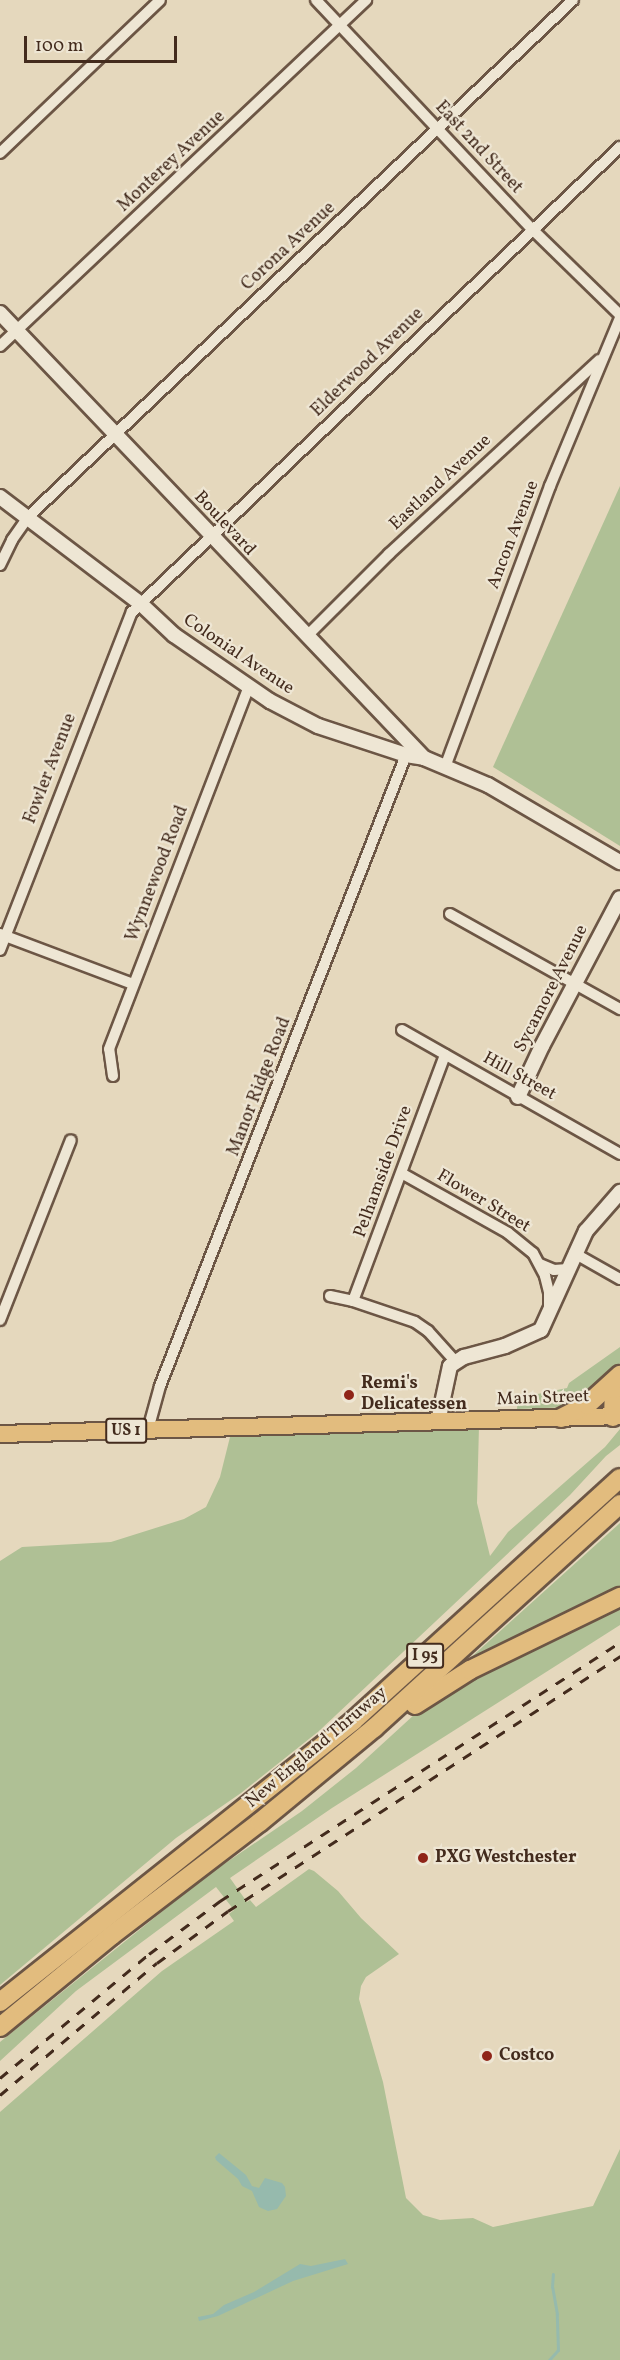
<!DOCTYPE html>
<style>
body{margin:0}
#map{position:relative;width:620px;height:2360px;overflow:hidden;background:#e5d8bd;font-family:Vollkorn,serif}
div>[style]{position:absolute}
.green>*{inset:0;background:#afc095}
.water>*{inset:0;background:#96baad}
.stream>*{height:3px;margin:-1.5px;padding:0 1.5px;transform-origin:1.5px;border-radius:1.5px;background:#96baad}
.roads{filter:drop-shadow(2px 0 #6c5645) drop-shadow(-2px 0 #6c5645) drop-shadow(0 2px #6c5645) drop-shadow(0 -2px #6c5645)}
.street>*{height:10px;margin:-5px;padding:0 5px;transform-origin:5px;border-radius:5px;background:#eee6d4}
.secondary>*{height:14px;margin:-7px;padding:0 7px;transform-origin:7px;border-radius:7px;background:#eee6d4}
.primary>*{height:16px;margin:-8px;padding:0 8px;transform-origin:8px;border-radius:8px;background:#e2bc7e}
.highway>*{height:18px;margin:-9px;padding:0 9px;transform-origin:9px;border-radius:9px;background:#e2bc7e}
.rail>*{height:3px;margin-top:-1.5px;transform-origin:0;background:repeating-linear-gradient(90deg,#432b1d 0 10px,transparent 0 20px)}
.dots>*{width:16px;height:16px;translate:-50% -50%;box-sizing:border-box;border:3px solid #eee6d4;border-radius:50%}
span{translate:-50% -50%;white-space:nowrap;text-align:center;line-height:1.15;-webkit-text-stroke:4.5px #eee6d4;paint-order:stroke}
.shield-label span{padding:2px 4px;background:#eee6d4;border:2px solid;border-radius:4px;-webkit-text-stroke-width:0}
.shield-label{font-size:16px;color:#432b1d;font-weight:700}
.street-label{font-size:18px;color:#432b1d}
.poi-label{font-size:18px;color:#432b1d;font-weight:700}
.left{translate:0 -50%;text-align:left}
.scale{position:absolute;left:24px;top:36px;width:153px;height:27px;box-sizing:border-box;border:3px solid #432b1d;border-top:0;padding-left:8px;font-size:18px;line-height:21px;white-space:nowrap;color:#432b1d;-webkit-text-stroke:4px #eee6d4;paint-order:stroke}
</style>
<div id="map">
<div class="green">
<i style="clip-path:polygon(620px 486px,620px 846px,493px 767px)"></i>
<i style="clip-path:polygon(620px 1347px,620px 1363px,573px 1407px,517px 1409px,518px 1398px,567px 1388px,569px 1383px)"></i>
<i style="clip-path:polygon(479px 1426px,477px 1503px,490px 1556px,508px 1532px,605px 1447px,620px 1429px,620px 1445px,606px 1456px,570px 1495px,319px 1731px,241px 1793px,176px 1838px,0 1985px,0 1561px,22px 1547px,111px 1542px,184px 1519px,206px 1507px,220px 1477px,232px 1429px)"></i>
<i style="clip-path:polygon(620px 1523px,620px 1589px,470px 1662px,468px 1660px)"></i>
<i style="clip-path:polygon(620px 1605px,620px 1625px,332px 1808px,230px 1878px,247px 1902px,250px 1900px,256px 1907px,309px 1869px,314px 1871px,338px 1891px,361px 1918px,399px 1954px,366px 1977px,361px 1986px,359px 1999px,383px 2082px,406px 2198px,423px 2215px,440px 2220px,473px 2218px,493px 2227px,593px 2206px,620px 2149px,620px 2360px,0 2360px,0 2112px,162px 1971px,234px 1921px,229px 1914px,234px 1910px,216px 1887px,76px 1991px,0 2061px,0 2042px,205px 1877px,302px 1811px,356px 1768px,427px 1703px,463px 1681px)"></i>
</div>
<div class="water">
<i style="clip-path:polygon(219px 2153px,246px 2175px,252px 2186px,259px 2188px,265px 2178px,282px 2183px,285px 2187px,286px 2196px,277px 2209px,268px 2211px,259px 2207px,252px 2191px,242px 2186px,238px 2179px,216px 2160px,215px 2157px)"></i>
<i style="clip-path:polygon(345px 2259px,348px 2264px,293px 2281px,218px 2316px,199px 2321px,198px 2317px,213px 2314px,224px 2305px,254px 2292px,300px 2264px,311px 2266px)"></i>
</div>
<div class="stream">
<i style="left:549px;top:2360px;width:13px;rotate:-48deg"></i>
<i style="left:558px;top:2350px;width:36px;rotate:-92deg"></i>
<i style="left:557px;top:2314px;width:27px;rotate:-100deg"></i>
<i style="left:552px;top:2287px;width:13px;rotate:-86deg"></i>
</div>
<div class="roads">
<div class="street">
<i style="left:316px;top:0;width:315px;rotate:46.7deg"></i>
<i style="left:532px;top:229px;width:123px;rotate:44.3deg"></i>
<i style="left:0;top:153px;width:221px;rotate:-43.7deg"></i>
<i style="left:0;top:346px;width:504px;rotate:-43.39deg"></i>
<i style="left:0;top:565px;width:28px;rotate:-64deg"></i>
<i style="left:12px;top:540px;width:28px;rotate:-55deg"></i>
<i style="left:28px;top:517px;width:751px;rotate:-43.49deg"></i>
<i style="left:307px;top:636px;width:116px;rotate:-45deg"></i>
<i style="left:389px;top:554px;width:286px;rotate:-42.7deg"></i>
<i style="left:445px;top:767px;width:300px;rotate:-69.5deg"></i>
<i style="left:550px;top:486px;width:182px;rotate:-67.4deg"></i>
<i style="left:450px;top:914px;width:195px;rotate:29.2deg"></i>
<i style="left:0;top:934px;width:142px;rotate:20.6deg"></i>
<i style="left:0;top:950px;width:363px;rotate:-68.7deg"></i>
<i style="left:132px;top:612px;width:674px;rotate:-43.62deg"></i>
<i style="left:402px;top:1030px;width:251px;rotate:29.6deg"></i>
<i style="left:113px;top:1076px;width:27px;rotate:-98deg"></i>
<i style="left:109px;top:1049px;width:388px;rotate:-68.9deg"></i>
<i style="left:403px;top:1174px;width:120px;rotate:29.3deg"></i>
<i style="left:508px;top:1233px;width:32px;rotate:39deg"></i>
<i style="left:533px;top:1253px;width:26px;rotate:62deg"></i>
<i style="left:545px;top:1276px;width:16px;rotate:76deg"></i>
<i style="left:549px;top:1292px;width:17px;rotate:90deg"></i>
<i style="left:574px;top:1253px;width:53px;rotate:29.5deg"></i>
<i style="left:540px;top:1264px;width:15px;rotate:23deg"></i>
<i style="left:554px;top:1270px;width:14px;rotate:-4deg"></i>
<i style="left:330px;top:1296px;width:24px;rotate:12deg"></i>
<i style="left:353px;top:1301px;width:65px;rotate:18.7deg"></i>
<i style="left:415px;top:1322px;width:16px;rotate:35deg"></i>
<i style="left:428px;top:1331px;width:40px;rotate:48deg"></i>
<i style="left:353px;top:1301px;width:263px;rotate:-69.5deg"></i>
<i style="left:0;top:1320px;width:193px;rotate:-68.5deg"></i>
<i style="left:152px;top:1430px;width:5px;rotate:-127deg"></i>
<i style="left:149px;top:1426px;width:41px;rotate:-74.6deg"></i>
<i style="left:160px;top:1386px;width:677px;rotate:-68.7deg"></i>
</div>
<div class="secondary">
<i style="left:0;top:313px;width:615px;rotate:46.38deg"></i>
<i style="left:0;top:497px;width:177px;rotate:37.2deg"></i>
<i style="left:141px;top:604px;width:45px;rotate:43.2deg"></i>
<i style="left:174px;top:635px;width:116px;rotate:34.5deg"></i>
<i style="left:270px;top:701px;width:54px;rotate:27.5deg"></i>
<i style="left:318px;top:726px;width:93px;rotate:18.2deg"></i>
<i style="left:406px;top:755px;width:18px;rotate:9deg"></i>
<i style="left:424px;top:758px;width:69px;rotate:22.9deg"></i>
<i style="left:488px;top:785px;width:153px;rotate:30.3deg"></i>
<i style="left:518px;top:1097px;width:56px;rotate:-64.8deg"></i>
<i style="left:542px;top:1046px;width:167px;rotate:-62.2deg"></i>
<i style="left:438px;top:1422px;width:57px;rotate:-77.9deg"></i>
<i style="left:450px;top:1366px;width:17px;rotate:-33deg"></i>
<i style="left:464px;top:1357px;width:42px;rotate:-15deg"></i>
<i style="left:505px;top:1346px;width:39px;rotate:-24deg"></i>
<i style="left:541px;top:1330px;width:109px;rotate:-65.6deg"></i>
<i style="left:586px;top:1231px;width:52px;rotate:-48.9deg"></i>
</div>
<div class="primary">
<i style="left:0;top:1434px;width:620px;rotate:-1.66deg"></i>
</div>
<div class="highway">
<i style="left:613px;top:1417px;width:28px;rotate:-88deg"></i>
<i style="left:614px;top:1389px;width:14px;rotate:-65deg"></i>
<i style="left:561px;top:1418px;width:29px;rotate:-27deg"></i>
<i style="left:587px;top:1405px;width:45px;rotate:-42.3deg"></i>
<i style="left:415px;top:1705px;width:65px;rotate:-32.5deg"></i>
<i style="left:470px;top:1670px;width:167px;rotate:-26deg"></i>
<i style="left:0;top:2002px;width:451px;rotate:-38.5deg"></i>
<i style="left:353px;top:1721px;width:361px;rotate:-42.3deg"></i>
<i style="left:0;top:2027px;width:145px;rotate:-39.4deg"></i>
<i style="left:112px;top:1935px;width:186px;rotate:-37.4deg"></i>
<i style="left:260px;top:1822px;width:148px;rotate:-39.5deg"></i>
<i style="left:374px;top:1728px;width:333px;rotate:-42.3deg"></i>
</div>
</div>
<div class="rail">
<i style="left:0;top:2078px;width:194px;rotate:-39.8deg"></i>
<i style="left:149px;top:1954px;width:89px;rotate:-36.7deg"></i>
<i style="left:220px;top:1901px;width:477px;rotate:-32.9deg"></i>
<i style="left:0;top:2095px;width:205px;rotate:-40.1deg"></i>
<i style="left:157px;top:1963px;width:88px;rotate:-36.2deg"></i>
<i style="left:228px;top:1911px;width:468px;rotate:-33deg"></i>
</div>
<div class="dots">
<i style="left:349px;top:1395px;background:#8f2418"></i>
<i style="left:423px;top:1858px;background:#8f2418"></i>
<i style="left:487px;top:2056px;background:#8f2418"></i>
</div>
<div class="shield-label">
<span style="left:126px;top:1431px">US 1</span>
<span style="left:425px;top:1656px">I 95</span>
</div>
<div class="street-label">
<span style="left:478px;top:148px;rotate:47deg">East 2nd Street</span>
<span style="left:172px;top:162px;rotate:-43deg">Monterey Avenue</span>
<span style="left:289px;top:247px;rotate:-43deg">Corona Avenue</span>
<span style="left:368px;top:363px;rotate:-44deg">Elderwood Avenue</span>
<span style="left:441px;top:483px;rotate:-43deg">Eastland Avenue</span>
<span style="left:224px;top:524px;rotate:47deg">Boulevard</span>
<span style="left:514px;top:535px;rotate:-69deg">Ancon Avenue</span>
<span style="left:238px;top:655px;rotate:34deg">Colonial Avenue</span>
<span style="left:51px;top:769px;rotate:-69deg">Fowler Avenue</span>
<span style="left:158px;top:874px;rotate:-69deg">Wynnewood Road</span>
<span style="left:552px;top:989px;rotate:-63deg">Sycamore Avenue</span>
<span style="left:519px;top:1077px;rotate:29deg">Hill Street</span>
<span style="left:260px;top:1087px;rotate:-69deg">Manor Ridge Road</span>
<span style="left:384px;top:1172px;rotate:-70deg">Pelhamside Drive</span>
<span style="left:483px;top:1202px;rotate:31deg">Flower Street</span>
<span style="left:543px;top:1399px;rotate:-2deg">Main Street</span>
<span style="left:317px;top:1748px;rotate:-40deg">New England Thruway</span>
</div>
<div class="poi-label">
<span class="left" style="left:361px;top:1395px">Remi's<br>Delicatessen</span>
<span class="left" style="left:435px;top:1858px">PXG Westchester</span>
<span class="left" style="left:499px;top:2056px">Costco</span>
</div>
<div class="scale">100 m</div>
</div>
